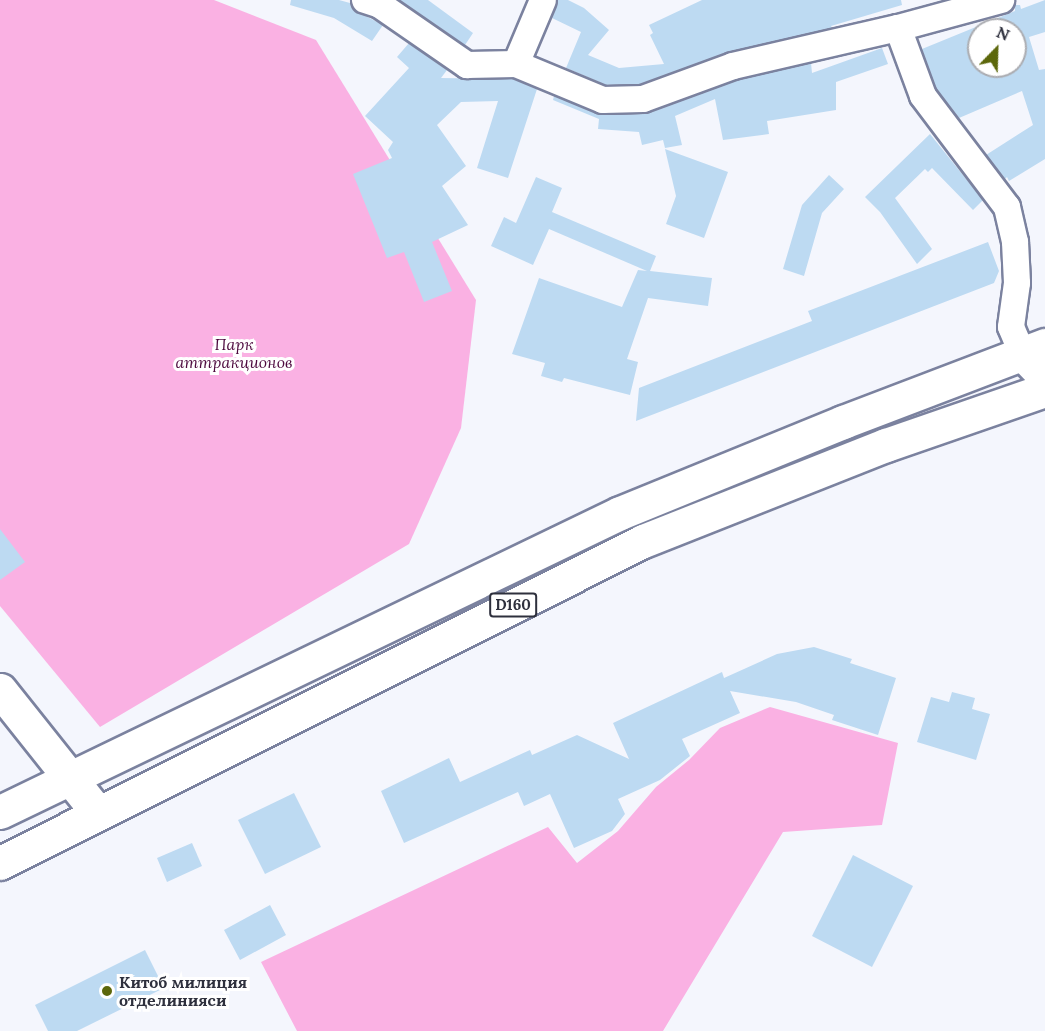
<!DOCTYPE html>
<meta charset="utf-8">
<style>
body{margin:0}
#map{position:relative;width:1045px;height:1031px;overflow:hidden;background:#f4f6fd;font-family:Lora,serif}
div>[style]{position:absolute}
.green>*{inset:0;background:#fab1e3}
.building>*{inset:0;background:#bddaf2}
.roads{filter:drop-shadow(2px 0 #7b829f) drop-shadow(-2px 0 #7b829f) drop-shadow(0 2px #7b829f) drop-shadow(0 -2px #7b829f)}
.street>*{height:26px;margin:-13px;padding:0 13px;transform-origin:13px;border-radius:13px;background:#fff}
.secondary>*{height:33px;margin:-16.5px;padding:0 16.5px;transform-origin:16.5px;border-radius:16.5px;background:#fff}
.primary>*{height:33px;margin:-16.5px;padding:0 16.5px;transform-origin:16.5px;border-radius:16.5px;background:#fff}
.dots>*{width:16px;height:16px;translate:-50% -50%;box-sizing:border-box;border:3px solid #fff;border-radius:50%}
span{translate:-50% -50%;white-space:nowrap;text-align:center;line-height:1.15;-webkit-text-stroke:6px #fff;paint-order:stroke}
.shield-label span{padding:2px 4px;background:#fff;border:2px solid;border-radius:4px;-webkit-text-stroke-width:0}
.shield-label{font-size:15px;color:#2e303d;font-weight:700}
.park-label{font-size:16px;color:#4d093e;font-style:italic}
.poi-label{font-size:16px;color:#2e303d;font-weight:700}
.left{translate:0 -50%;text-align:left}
.north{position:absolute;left:967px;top:18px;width:60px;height:60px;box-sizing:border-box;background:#fff;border:2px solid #abacb1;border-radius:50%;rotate:23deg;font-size:16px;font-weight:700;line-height:24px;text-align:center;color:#2e303d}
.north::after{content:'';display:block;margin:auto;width:21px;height:27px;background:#5c670b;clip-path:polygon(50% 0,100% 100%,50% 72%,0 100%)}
</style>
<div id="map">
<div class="green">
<i style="clip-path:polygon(0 0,214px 0,316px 40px,476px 300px,461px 428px,409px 544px,100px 727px,0 606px)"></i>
<i style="clip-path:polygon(770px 707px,898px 743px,882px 825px,783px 832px,663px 1031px,297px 1031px,261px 962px,548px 827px,577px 863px,618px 831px,656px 787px,689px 760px,720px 728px)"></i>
</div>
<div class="building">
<i style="clip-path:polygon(291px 0,339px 0,350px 3px,354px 10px,383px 25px,372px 41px,334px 18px,290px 5px)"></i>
<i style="clip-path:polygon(399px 0,428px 0,473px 33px,465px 45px)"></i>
<i style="clip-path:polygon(558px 0,568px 0,584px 8px,609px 30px,588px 55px,619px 68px,664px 64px,650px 35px,653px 33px,649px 25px,702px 0,901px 0,902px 5px,831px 26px,832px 28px,728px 52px,640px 84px,606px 85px,566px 68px,581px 32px,552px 18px)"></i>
<i style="clip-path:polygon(evenodd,1045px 0,1045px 32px,1029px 37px,1039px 70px,1045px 69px,1045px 159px,1009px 181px,1007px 177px,1005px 179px,986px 155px,1033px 125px,1022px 91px,959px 118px,936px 89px,922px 49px,1015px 11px,1015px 5px,1020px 5px,1021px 9px,1045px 0,979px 30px,1015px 30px,1015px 66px,979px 66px,979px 30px)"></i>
<i style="clip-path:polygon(409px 43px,447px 70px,441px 78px,513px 79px,537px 89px,508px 178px,477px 168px,498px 101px,461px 102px,437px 125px,466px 166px,442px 186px,468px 225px,432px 242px,452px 291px,424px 302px,404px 252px,387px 258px,353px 174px,392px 158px,388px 150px,393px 142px,365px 116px,409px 68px,397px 57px)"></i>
<i style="clip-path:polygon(882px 48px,888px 64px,836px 82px,836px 110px,767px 121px,769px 134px,723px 140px,715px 99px,675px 116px,682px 145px,665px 148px,663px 140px,642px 145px,639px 132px,598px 129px,599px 119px,553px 100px,554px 96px,603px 115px,644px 114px,737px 80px,811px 63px,812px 73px)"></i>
<i style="clip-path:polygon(930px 134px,983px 200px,973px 210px,932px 168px,928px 172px,925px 169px,895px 198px,932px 249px,917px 264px,880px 212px,865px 197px)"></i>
<i style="clip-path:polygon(665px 149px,728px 172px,704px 238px,666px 224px,676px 196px)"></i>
<i style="clip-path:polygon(829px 175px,844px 189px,822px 213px,804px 276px,783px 269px,802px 205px)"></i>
<i style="clip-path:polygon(536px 177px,562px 188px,552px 212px,656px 256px,650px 271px,712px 278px,708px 306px,648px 298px,627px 359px,638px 362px,630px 395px,564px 378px,562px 382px,541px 376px,545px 363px,512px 354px,539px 278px,622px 307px,638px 270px,647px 271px,549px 229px,533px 265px,491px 246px,504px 217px,516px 223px)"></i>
<i style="clip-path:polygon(988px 242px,999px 271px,994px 283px,636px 421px,639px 388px,812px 321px,808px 311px)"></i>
<i style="clip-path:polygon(0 529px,25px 562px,0 580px)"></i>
<i style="clip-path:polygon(814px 647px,852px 659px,850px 663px,896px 678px,878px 735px,832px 720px,834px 715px,796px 702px,730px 691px,740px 713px,682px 739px,690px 756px,660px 780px,618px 799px,625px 814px,612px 831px,574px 848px,550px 794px,524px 806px,518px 792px,404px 843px,381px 791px,449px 758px,460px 782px,530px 750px,532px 755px,577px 735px,629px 759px,613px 723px,722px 672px,724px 678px,777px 654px)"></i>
<i style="clip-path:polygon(952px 692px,975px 698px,972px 709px,990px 714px,976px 760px,917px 742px,931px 697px,949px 702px)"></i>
<i style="clip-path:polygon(294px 793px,321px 847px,265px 874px,238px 820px)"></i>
<i style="clip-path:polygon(192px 843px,202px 866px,167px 882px,157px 858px)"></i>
<i style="clip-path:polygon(853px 855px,913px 886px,872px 967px,812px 936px)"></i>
<i style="clip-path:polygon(270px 905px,286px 935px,240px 960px,224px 930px)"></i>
<i style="clip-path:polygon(145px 950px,164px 988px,77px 1031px,48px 1031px,35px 1005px)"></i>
</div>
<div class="roads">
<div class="street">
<i style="left:365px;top:0;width:16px;rotate:18deg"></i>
<i style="left:380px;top:5px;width:106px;rotate:34.6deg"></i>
<i style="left:467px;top:65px;width:49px;rotate:-1.2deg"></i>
<i style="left:516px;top:64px;width:94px;rotate:22.5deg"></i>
<i style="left:603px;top:100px;width:40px;rotate:-1.4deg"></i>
<i style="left:643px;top:99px;width:96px;rotate:-20.1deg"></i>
<i style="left:733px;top:66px;width:169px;rotate:-13deg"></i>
<i style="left:898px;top:28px;width:107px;rotate:-15.2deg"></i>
<i style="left:898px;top:28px;width:72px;rotate:69.8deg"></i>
<i style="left:923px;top:96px;width:139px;rotate:52.9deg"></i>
<i style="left:1007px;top:207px;width:36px;rotate:77deg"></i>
<i style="left:1015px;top:242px;width:41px;rotate:87.2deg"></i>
<i style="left:1017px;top:283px;width:44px;rotate:97.8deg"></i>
<i style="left:1011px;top:327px;width:28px;rotate:67deg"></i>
<i style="left:516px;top:64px;width:69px;rotate:-67.1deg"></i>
</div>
<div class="secondary">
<i style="left:1022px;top:353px;width:33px;rotate:46deg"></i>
<i style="left:0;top:690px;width:157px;rotate:51.5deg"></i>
</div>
<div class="primary">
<i style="left:0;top:812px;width:688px;rotate:-25.75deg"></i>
<i style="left:620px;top:513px;width:241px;rotate:-22.2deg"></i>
<i style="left:843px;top:422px;width:216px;rotate:-20.9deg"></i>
<i style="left:0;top:863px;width:719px;rotate:-26.6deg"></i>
<i style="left:643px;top:541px;width:261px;rotate:-21.6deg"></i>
<i style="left:886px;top:445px;width:168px;rotate:-19.1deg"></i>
</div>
</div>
<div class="dots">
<i style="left:107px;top:991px;background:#5c670b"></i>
</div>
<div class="shield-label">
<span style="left:513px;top:605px">D160</span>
</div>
<div class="park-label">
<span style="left:234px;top:353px">Парк<br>аттракционов</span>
</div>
<div class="poi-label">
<span class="left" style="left:119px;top:991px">Китоб милиция<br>отделинияси</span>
</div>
<div class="north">N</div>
</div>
